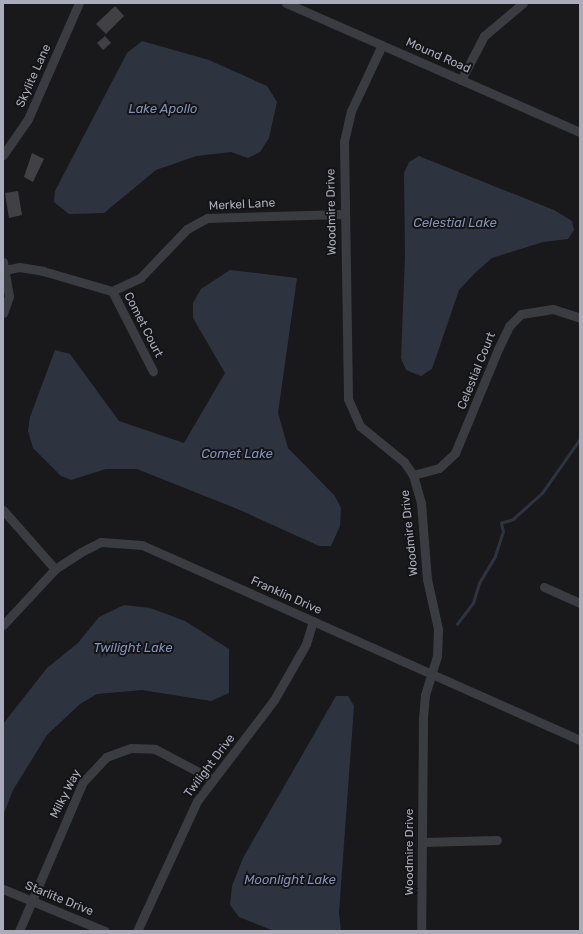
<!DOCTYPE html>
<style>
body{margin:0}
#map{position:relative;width:583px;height:934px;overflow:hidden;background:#19181b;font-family:Rubik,sans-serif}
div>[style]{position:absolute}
.water>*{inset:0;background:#2d3440}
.stream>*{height:2.5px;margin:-1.25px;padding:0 1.25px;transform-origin:1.25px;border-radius:1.25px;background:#2d3440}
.building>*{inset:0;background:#404045}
.minor>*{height:9px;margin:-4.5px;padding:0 4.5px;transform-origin:4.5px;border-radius:4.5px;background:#3b3b42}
span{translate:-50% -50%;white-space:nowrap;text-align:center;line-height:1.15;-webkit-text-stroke:4px #141316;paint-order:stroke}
.street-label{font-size:12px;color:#aaacbb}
.water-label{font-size:13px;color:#8092b8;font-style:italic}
.frame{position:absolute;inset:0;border:4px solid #aaacbb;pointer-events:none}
</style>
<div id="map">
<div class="water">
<i style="clip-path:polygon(142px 41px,209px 60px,267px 86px,277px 102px,269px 138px,260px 152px,248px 158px,231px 152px,196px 156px,156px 170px,104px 213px,69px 214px,54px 202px,55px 191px,127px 53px)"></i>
<i style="clip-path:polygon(419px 156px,554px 210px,572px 221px,574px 230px,568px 239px,543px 242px,492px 258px,475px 273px,459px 290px,432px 369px,421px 376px,406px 370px,401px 358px,405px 256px,404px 173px,409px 162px)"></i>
<i style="clip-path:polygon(230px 270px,297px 278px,278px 413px,288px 448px,335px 496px,341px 508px,340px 526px,331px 546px,319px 546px,240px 510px,137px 469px,106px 469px,71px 480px,61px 476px,33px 448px,28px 431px,30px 417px,55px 350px,70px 354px,119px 421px,184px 443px,225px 373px,193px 318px,193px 303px,201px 289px)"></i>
<i style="clip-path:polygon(124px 605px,150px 608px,185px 621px,229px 649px,229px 693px,211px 701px,142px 690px,97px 694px,80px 704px,47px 735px,13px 790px,3px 816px,3px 724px,47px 668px,78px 643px,99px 617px)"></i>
<i style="clip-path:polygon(336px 696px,348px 696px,354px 706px,339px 913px,341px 931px,274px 931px,239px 917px,230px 905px,232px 886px,243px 858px)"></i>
</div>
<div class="stream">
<i style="left:457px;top:624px;width:26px;rotate:-53deg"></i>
<i style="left:473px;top:603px;width:21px;rotate:-73deg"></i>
<i style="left:479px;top:583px;width:31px;rotate:-59deg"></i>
<i style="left:495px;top:556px;width:25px;rotate:-72deg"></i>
<i style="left:503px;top:532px;width:9px;rotate:-103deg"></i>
<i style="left:501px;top:523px;width:13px;rotate:-18deg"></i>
<i style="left:513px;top:519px;width:39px;rotate:-42deg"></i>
<i style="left:542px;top:493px;width:66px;rotate:-54.9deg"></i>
</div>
<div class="building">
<i style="clip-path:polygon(115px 6px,124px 16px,106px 34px,96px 24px)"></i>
<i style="clip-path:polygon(105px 36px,111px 43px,103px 50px,97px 43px)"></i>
<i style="clip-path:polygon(32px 153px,44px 159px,33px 182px,24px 177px)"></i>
<i style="clip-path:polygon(18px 191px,22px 215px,9px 218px,5px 193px)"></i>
</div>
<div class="minor">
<i style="left:286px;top:3px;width:321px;rotate:23.7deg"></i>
<i style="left:382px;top:45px;width:73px;rotate:115.2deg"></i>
<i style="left:351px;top:111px;width:32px;rotate:103deg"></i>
<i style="left:344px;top:142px;width:257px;rotate:89.1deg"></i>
<i style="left:348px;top:399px;width:30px;rotate:66deg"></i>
<i style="left:360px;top:426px;width:57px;rotate:39.3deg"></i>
<i style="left:404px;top:462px;width:16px;rotate:55deg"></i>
<i style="left:413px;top:475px;width:29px;rotate:74deg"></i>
<i style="left:421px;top:503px;width:76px;rotate:85.5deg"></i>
<i style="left:427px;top:579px;width:51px;rotate:77.6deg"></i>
<i style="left:438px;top:629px;width:27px;rotate:92deg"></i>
<i style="left:437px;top:656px;width:41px;rotate:107.1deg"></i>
<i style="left:425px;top:695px;width:25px;rotate:95deg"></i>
<i style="left:423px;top:720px;width:211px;rotate:90.5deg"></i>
<i style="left:461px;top:80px;width:50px;rotate:-62.4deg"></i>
<i style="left:484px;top:36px;width:51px;rotate:-40.2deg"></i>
<i style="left:3px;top:155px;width:44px;rotate:-55.2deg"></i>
<i style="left:28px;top:119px;width:127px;rotate:-66.3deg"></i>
<i style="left:3px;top:262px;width:35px;rotate:80deg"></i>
<i style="left:9px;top:296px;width:18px;rotate:109deg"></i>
<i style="left:5px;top:270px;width:14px;rotate:-12deg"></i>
<i style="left:19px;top:267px;width:24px;rotate:9deg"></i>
<i style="left:43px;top:271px;width:72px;rotate:16.2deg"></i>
<i style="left:112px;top:291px;width:31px;rotate:-25deg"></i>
<i style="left:140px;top:278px;width:68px;rotate:-46.2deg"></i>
<i style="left:187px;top:229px;width:23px;rotate:-29deg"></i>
<i style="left:207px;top:218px;width:136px;rotate:-1.7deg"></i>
<i style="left:112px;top:291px;width:90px;rotate:62.9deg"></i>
<i style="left:413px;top:475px;width:27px;rotate:-15deg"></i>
<i style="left:439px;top:468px;width:22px;rotate:-43deg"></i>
<i style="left:455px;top:453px;width:113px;rotate:-67.5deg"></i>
<i style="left:498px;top:349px;width:25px;rotate:-64deg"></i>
<i style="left:509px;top:326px;width:17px;rotate:-45deg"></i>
<i style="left:521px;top:314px;width:32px;rotate:-9deg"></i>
<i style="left:553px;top:309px;width:28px;rotate:18deg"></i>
<i style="left:3px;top:510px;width:79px;rotate:48.6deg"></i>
<i style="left:544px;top:587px;width:39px;rotate:24deg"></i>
<i style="left:3px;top:625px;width:76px;rotate:-47.1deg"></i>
<i style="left:55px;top:569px;width:31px;rotate:-33deg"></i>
<i style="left:81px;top:552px;width:22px;rotate:-27deg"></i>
<i style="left:101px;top:542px;width:41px;rotate:4.2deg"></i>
<i style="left:142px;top:545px;width:479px;rotate:24deg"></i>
<i style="left:422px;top:842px;width:75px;rotate:-1.5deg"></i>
<i style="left:3px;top:889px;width:110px;rotate:22.4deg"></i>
<i style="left:19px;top:931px;width:162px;rotate:-66.8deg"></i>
<i style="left:83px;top:782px;width:34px;rotate:-47deg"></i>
<i style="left:106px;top:757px;width:27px;rotate:-20deg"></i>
<i style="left:131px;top:748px;width:24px;rotate:2deg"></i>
<i style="left:155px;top:749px;width:64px;rotate:27.8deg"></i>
<i style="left:137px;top:931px;width:143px;rotate:-65.2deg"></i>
<i style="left:197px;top:801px;width:127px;rotate:-52.7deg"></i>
<i style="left:274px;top:700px;width:64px;rotate:-60.3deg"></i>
<i style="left:306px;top:644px;width:24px;rotate:-73deg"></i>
</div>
<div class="street-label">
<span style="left:438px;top:56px;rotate:24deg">Mound Road</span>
<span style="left:34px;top:76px;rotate:-66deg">Skylite Lane</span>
<span style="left:242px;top:205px;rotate:-3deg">Merkel Lane</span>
<span style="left:332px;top:212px;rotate:-91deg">Woodmire Drive</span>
<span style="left:143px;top:325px;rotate:63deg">Comet Court</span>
<span style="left:477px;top:371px;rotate:-68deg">Celestial Court</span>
<span style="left:410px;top:533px;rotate:-96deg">Woodmire Drive</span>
<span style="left:286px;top:596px;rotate:24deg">Franklin Drive</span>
<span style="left:210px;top:766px;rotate:-53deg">Twilight Drive</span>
<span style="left:66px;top:794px;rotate:-63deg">Milky Way</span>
<span style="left:410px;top:852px;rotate:-90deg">Woodmire Drive</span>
<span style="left:59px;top:899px;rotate:22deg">Starlite Drive</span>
</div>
<div class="water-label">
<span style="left:163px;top:109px">Lake Apollo</span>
<span style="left:455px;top:223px">Celestial Lake</span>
<span style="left:237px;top:454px">Comet Lake</span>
<span style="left:133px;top:648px">Twilight Lake</span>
<span style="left:290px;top:880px">Moonlight Lake</span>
</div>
<div class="frame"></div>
</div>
